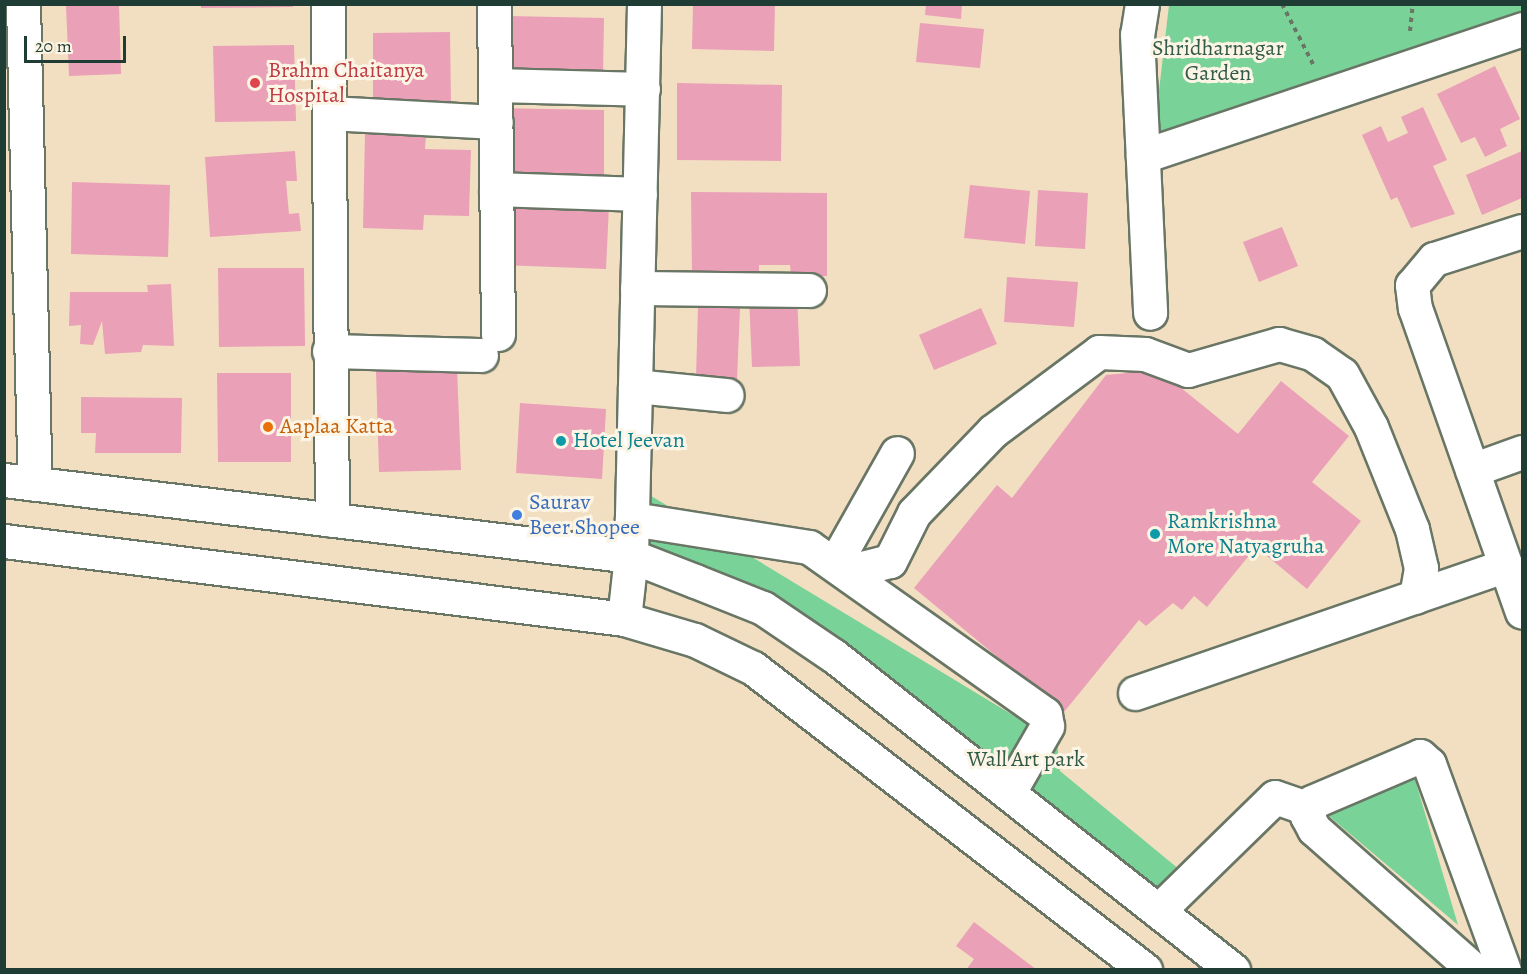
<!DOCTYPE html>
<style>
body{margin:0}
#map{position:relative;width:1527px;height:974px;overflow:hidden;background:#f2dfc1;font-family:Alegreya,serif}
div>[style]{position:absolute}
.green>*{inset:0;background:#79d298}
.building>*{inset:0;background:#eaa0b7}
.path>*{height:4px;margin-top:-2px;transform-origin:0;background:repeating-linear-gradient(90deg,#697665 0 4.5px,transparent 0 9px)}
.roads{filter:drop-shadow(2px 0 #697665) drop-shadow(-2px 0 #697665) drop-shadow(0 2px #697665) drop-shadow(0 -2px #697665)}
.minor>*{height:33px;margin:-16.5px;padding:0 16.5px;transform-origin:16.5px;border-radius:16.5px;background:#fff}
.major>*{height:33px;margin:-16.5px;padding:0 16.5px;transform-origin:16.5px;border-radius:16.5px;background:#fff}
.dots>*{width:16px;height:16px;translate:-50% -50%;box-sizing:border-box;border:3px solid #fcf5e5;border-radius:50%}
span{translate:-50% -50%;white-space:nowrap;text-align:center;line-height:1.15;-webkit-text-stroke:6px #fcf5e5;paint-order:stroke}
.park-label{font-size:22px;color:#315b48}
.health-label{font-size:22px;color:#be3a42}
.left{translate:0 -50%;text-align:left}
.food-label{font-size:22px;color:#c56008}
.culture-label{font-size:22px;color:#0d838f}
.shop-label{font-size:22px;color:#366cbe}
.frame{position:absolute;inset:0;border:6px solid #1f3d34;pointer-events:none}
.scale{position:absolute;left:24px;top:36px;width:102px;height:27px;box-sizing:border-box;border:3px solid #1f3d34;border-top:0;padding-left:8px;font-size:18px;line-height:21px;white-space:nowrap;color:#1f3d34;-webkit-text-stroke:4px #fcf5e5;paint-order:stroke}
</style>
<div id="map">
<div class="green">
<i style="clip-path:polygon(1169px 5px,1522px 5px,1522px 14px,1153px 142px)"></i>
<i style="clip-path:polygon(643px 491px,1057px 742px,1060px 771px,1203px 889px,1181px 917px,768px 604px,636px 557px)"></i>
<i style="clip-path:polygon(1411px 766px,1458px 925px,1323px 811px)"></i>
</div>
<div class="building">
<i style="clip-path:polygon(201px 4px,292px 4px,293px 7px,201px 8px)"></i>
<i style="clip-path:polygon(693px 4px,775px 4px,774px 51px,692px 49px)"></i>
<i style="clip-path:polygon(926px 4px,962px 4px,961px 19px,925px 15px)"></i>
<i style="clip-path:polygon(119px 5px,121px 74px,69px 76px,66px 6px)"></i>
<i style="clip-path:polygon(504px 16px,604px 18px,603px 75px,504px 73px)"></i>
<i style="clip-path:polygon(920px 23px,984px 29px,980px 68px,916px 62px)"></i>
<i style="clip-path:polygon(450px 32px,451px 106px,373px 107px,373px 33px)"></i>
<i style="clip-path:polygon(294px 45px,296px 121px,215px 122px,213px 46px)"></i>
<i style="clip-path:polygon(1495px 66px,1520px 119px,1500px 129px,1507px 146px,1485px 157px,1475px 137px,1461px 143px,1437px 94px)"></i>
<i style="clip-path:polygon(677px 83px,782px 85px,781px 161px,677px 160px)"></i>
<i style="clip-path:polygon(1423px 107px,1447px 160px,1433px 166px,1455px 214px,1411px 228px,1397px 197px,1391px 200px,1362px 135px,1381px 126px,1388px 142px,1408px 133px,1401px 117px)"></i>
<i style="clip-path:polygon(498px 108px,604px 110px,604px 180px,498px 178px)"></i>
<i style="clip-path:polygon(365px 134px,426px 135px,425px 149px,471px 150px,469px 216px,424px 215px,423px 230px,363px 228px)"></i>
<i style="clip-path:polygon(295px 151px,297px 181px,286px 181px,289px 214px,299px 213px,301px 231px,210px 237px,205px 157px)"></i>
<i style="clip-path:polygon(1522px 151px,1522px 198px,1482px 215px,1466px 175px)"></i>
<i style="clip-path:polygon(72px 182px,170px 185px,168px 257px,71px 254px)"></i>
<i style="clip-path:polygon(970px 185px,1030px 191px,1025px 244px,964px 238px)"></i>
<i style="clip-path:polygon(1038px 190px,1088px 193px,1085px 249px,1035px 246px)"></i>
<i style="clip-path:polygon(691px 192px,827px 193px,827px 276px,791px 276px,790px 265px,759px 265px,759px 276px,692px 276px)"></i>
<i style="clip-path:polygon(505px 201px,609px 206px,606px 269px,502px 265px)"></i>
<i style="clip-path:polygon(1282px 227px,1298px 266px,1259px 282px,1243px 242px)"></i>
<i style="clip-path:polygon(218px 268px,304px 268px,305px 346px,219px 347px)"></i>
<i style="clip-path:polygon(1007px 277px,1078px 282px,1074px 327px,1004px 322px)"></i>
<i style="clip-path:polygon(171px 284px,174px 346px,143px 345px,141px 352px,105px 354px,102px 321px,93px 345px,80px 344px,81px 325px,69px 326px,70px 292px,148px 292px,147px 285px)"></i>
<i style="clip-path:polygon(797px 294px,800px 366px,752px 367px,749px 296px)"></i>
<i style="clip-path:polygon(698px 306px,740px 308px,737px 380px,696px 378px)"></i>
<i style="clip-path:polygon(981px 308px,997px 344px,934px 370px,919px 335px)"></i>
<i style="clip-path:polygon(457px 368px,461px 470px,379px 472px,376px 370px)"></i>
<i style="clip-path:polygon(1159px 370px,1238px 434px,1281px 381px,1349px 436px,1312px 482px,1361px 521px,1307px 589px,1256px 547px,1207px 607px,1194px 596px,1182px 610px,1173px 603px,1146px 626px,1139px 620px,1064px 712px,914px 588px,997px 485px,1012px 498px,1106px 375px)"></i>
<i style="clip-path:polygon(217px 373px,291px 373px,291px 462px,218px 462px)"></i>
<i style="clip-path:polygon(81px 397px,182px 398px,181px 453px,95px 453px,96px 433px,81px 433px)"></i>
<i style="clip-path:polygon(520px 403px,606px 409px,602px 479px,516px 473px)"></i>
<i style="clip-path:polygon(974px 922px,1037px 970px,966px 970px,974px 959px,956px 946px)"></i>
</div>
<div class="path">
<i style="left:1282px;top:4px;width:68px;rotate:62.7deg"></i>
<i style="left:1410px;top:31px;width:27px;rotate:-84deg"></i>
</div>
<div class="roads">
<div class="minor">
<i style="left:23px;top:4px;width:480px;rotate:88.6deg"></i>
<i style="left:328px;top:4px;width:516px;rotate:89.56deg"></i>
<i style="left:494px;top:4px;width:330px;rotate:89.3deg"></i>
<i style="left:1142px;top:4px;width:30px;rotate:99deg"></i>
<i style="left:1137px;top:34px;width:279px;rotate:87.3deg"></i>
<i style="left:495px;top:85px;width:148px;rotate:1.5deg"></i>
<i style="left:329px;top:113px;width:167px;rotate:3.1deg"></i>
<i style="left:1143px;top:156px;width:400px;rotate:-18.5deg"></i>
<i style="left:496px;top:189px;width:144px;rotate:2deg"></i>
<i style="left:1522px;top:231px;width:92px;rotate:162.3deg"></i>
<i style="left:1434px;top:259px;width:34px;rotate:130deg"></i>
<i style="left:1412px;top:285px;width:23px;rotate:83deg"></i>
<i style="left:1415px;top:308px;width:322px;rotate:70.6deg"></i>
<i style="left:637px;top:288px;width:172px;rotate:0.7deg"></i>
<i style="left:329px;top:351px;width:152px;rotate:1.5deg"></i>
<i style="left:635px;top:386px;width:92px;rotate:5.6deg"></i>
<i style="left:1472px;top:470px;width:53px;rotate:-19.8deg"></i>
<i style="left:632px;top:519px;width:179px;rotate:9deg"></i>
<i style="left:809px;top:547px;width:289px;rotate:35.3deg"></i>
<i style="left:1045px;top:714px;width:12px;rotate:81deg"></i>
<i style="left:1047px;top:726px;width:76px;rotate:119.9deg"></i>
<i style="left:835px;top:563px;width:126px;rotate:-60.6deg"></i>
<i style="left:846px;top:572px;width:45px;rotate:-14deg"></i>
<i style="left:890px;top:561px;width:54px;rotate:-63.4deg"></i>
<i style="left:914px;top:513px;width:114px;rotate:-46.1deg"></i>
<i style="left:993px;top:431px;width:132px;rotate:-36.7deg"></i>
<i style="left:1099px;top:352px;width:46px;rotate:2.5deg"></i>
<i style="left:1145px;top:354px;width:46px;rotate:20.4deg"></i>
<i style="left:1188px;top:370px;width:95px;rotate:-15.9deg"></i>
<i style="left:1279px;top:344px;width:35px;rotate:16deg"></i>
<i style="left:1313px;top:354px;width:35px;rotate:35deg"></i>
<i style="left:1342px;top:374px;width:60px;rotate:61.3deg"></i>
<i style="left:1371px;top:427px;width:110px;rotate:68.1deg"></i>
<i style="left:1412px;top:529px;width:40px;rotate:77deg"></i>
<i style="left:1421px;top:568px;width:29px;rotate:100deg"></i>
<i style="left:624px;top:619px;width:63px;rotate:-83.7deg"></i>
<i style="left:631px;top:556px;width:552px;rotate:-88.65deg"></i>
<i style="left:1135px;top:693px;width:392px;rotate:-19deg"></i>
<i style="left:1158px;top:911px;width:163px;rotate:-44.3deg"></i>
<i style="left:1275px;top:797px;width:37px;rotate:19deg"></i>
<i style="left:1474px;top:970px;width:213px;rotate:-138.6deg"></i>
<i style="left:1314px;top:829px;width:15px;rotate:-118deg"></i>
<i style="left:1307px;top:816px;width:15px;rotate:-70deg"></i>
<i style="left:1312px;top:802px;width:117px;rotate:-23.1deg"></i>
<i style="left:1420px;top:756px;width:12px;rotate:42deg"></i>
<i style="left:1429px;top:764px;width:219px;rotate:70deg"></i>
</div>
<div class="major">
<i style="left:4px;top:480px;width:632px;rotate:6.91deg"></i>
<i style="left:631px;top:556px;width:69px;rotate:21.3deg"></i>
<i style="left:695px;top:581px;width:73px;rotate:21.7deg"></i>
<i style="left:763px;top:608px;width:86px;rotate:34.1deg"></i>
<i style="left:834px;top:656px;width:508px;rotate:38.2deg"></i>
<i style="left:4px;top:541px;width:625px;rotate:7.17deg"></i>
<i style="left:624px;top:619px;width:74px;rotate:16.5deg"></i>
<i style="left:695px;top:640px;width:64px;rotate:25.8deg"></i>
<i style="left:753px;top:668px;width:495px;rotate:37.6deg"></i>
</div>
</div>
<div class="dots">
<i style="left:255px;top:83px;background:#e0444e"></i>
<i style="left:268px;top:427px;background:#e8710a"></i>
<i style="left:561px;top:441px;background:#0f9aa8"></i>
<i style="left:517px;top:515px;background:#3f7fe0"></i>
<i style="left:1155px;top:534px;background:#0f9aa8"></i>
</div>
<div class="park-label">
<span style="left:1218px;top:61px">Shridharnagar<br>Garden</span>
<span style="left:1026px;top:760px">Wall Art park</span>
</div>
<div class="health-label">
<span class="left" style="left:268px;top:83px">Brahm Chaitanya<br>Hospital</span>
</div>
<div class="food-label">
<span class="left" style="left:280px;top:427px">Aaplaa Katta</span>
</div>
<div class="culture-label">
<span class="left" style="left:573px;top:441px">Hotel Jeevan</span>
<span class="left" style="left:1167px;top:534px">Ramkrishna<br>More Natyagruha</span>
</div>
<div class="shop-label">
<span class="left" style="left:529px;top:515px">Saurav<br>Beer Shopee</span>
</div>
<div class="frame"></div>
<div class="scale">20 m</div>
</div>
